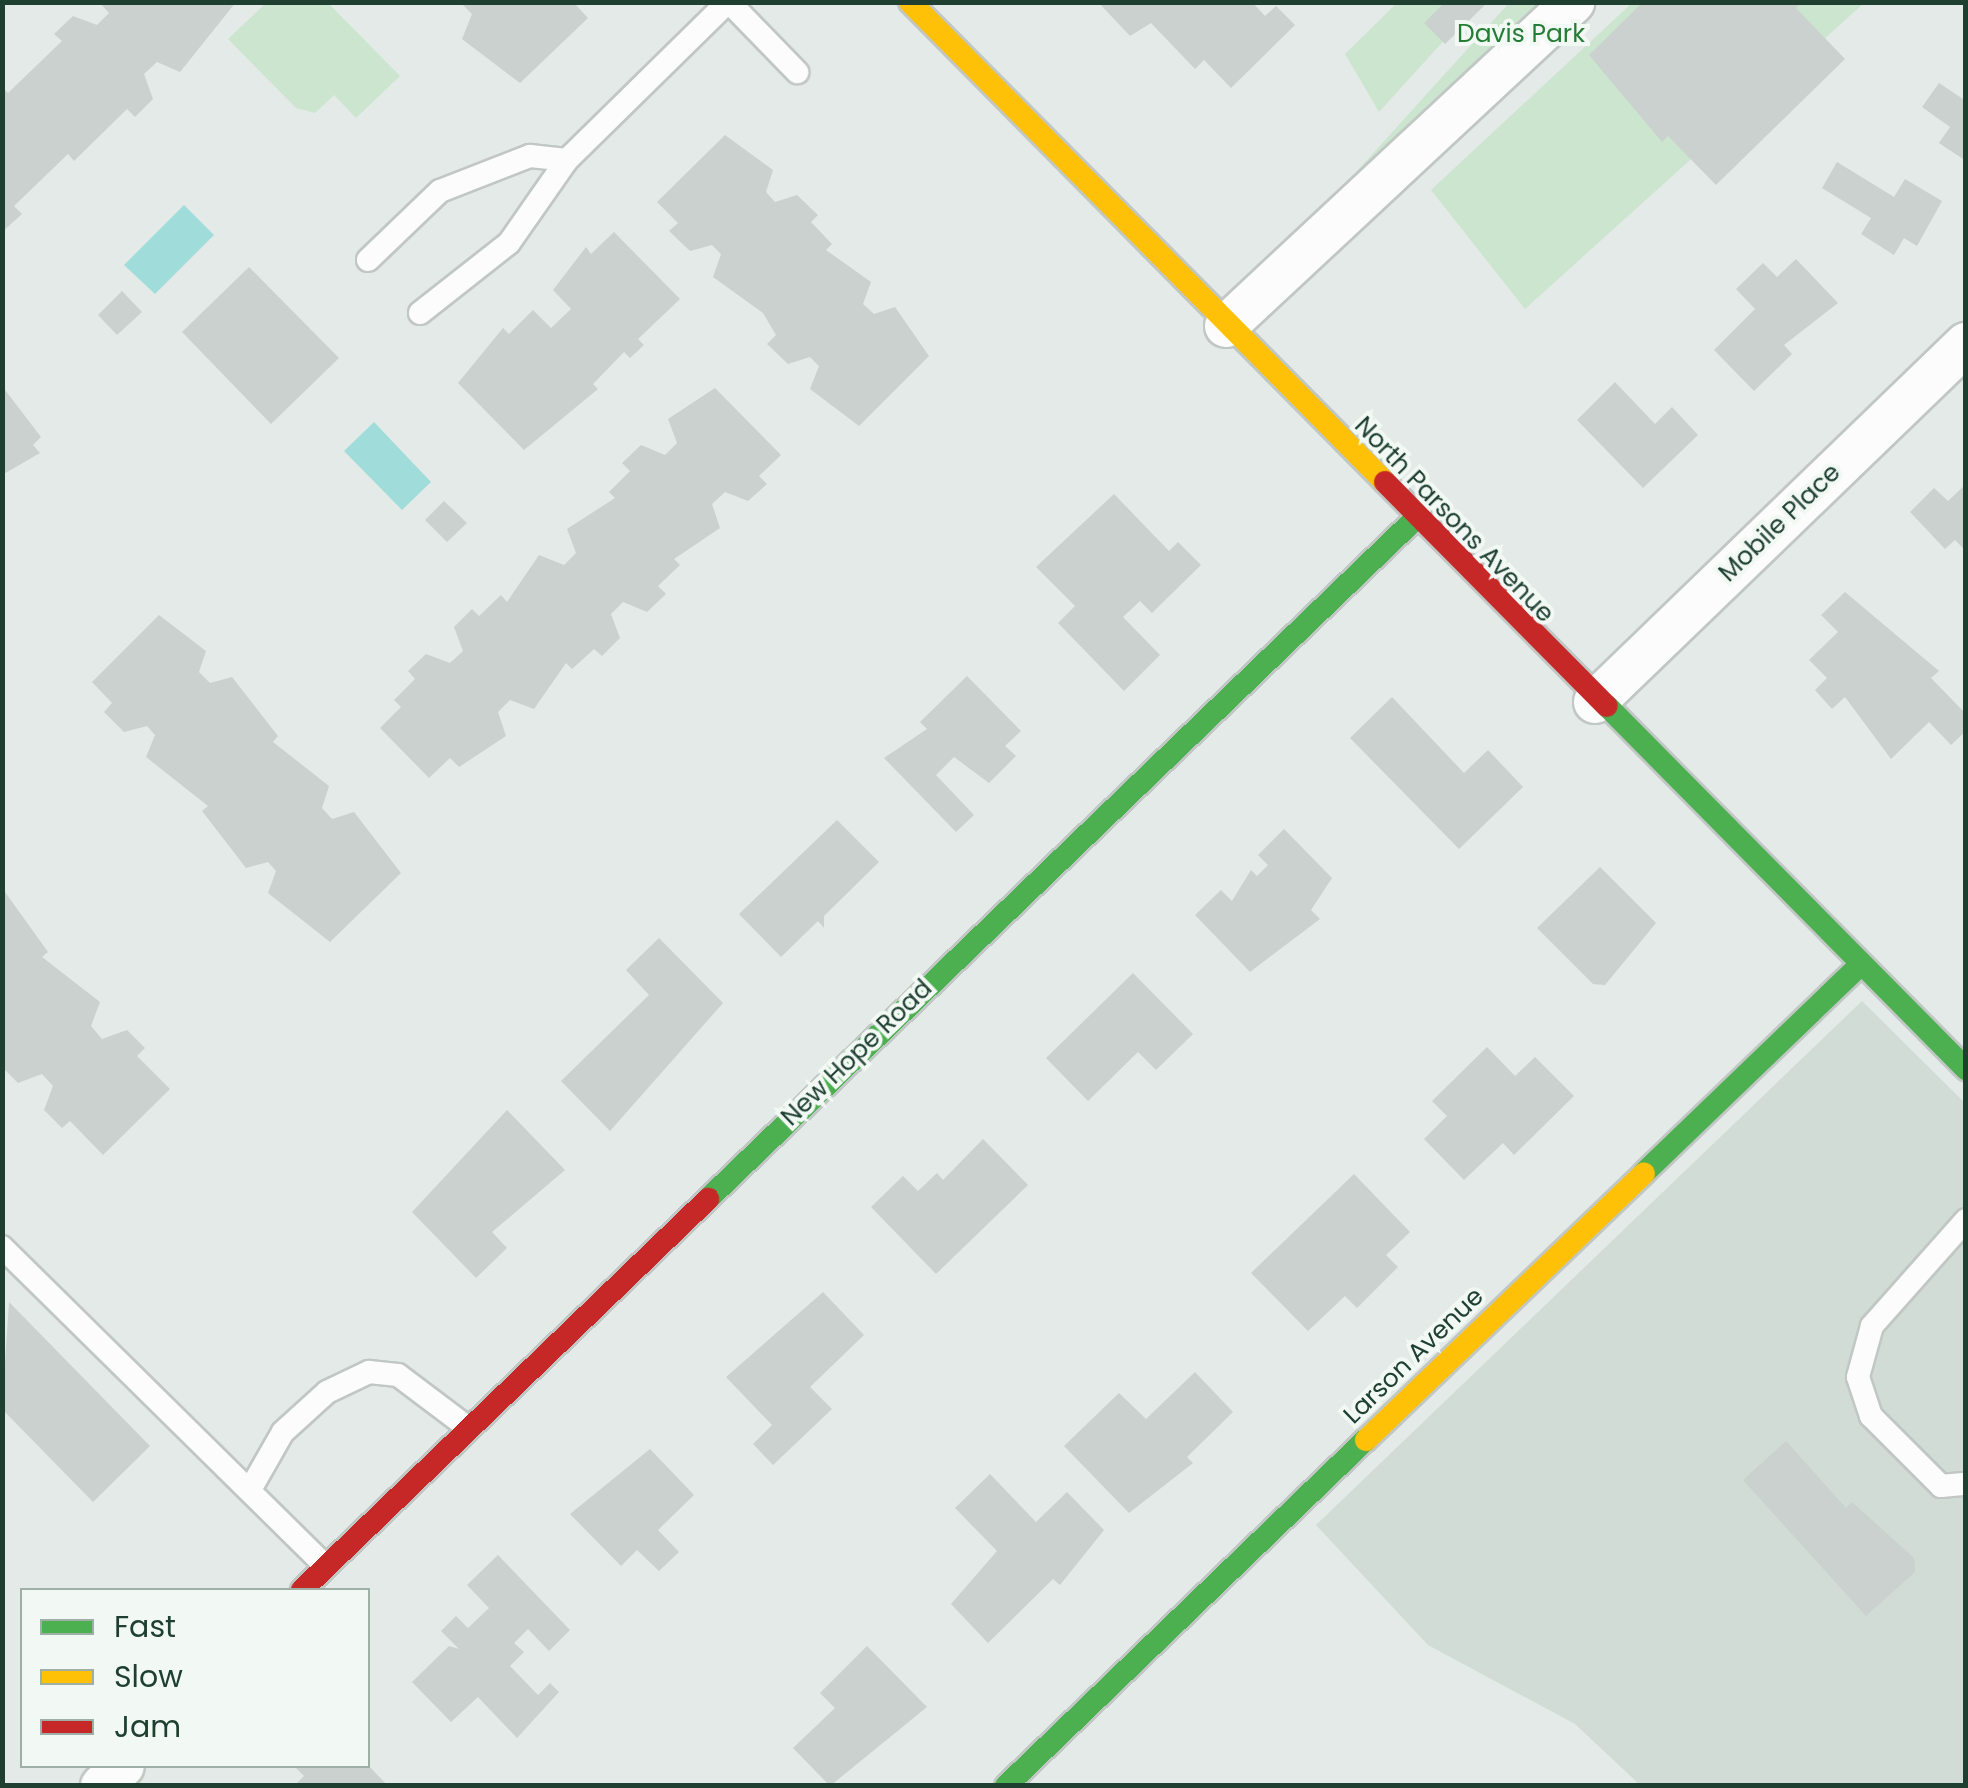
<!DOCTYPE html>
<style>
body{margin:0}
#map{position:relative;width:1968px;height:1788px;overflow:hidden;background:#e4eae7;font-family:Poppins,sans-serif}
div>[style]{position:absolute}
.built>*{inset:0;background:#d1dcd6}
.green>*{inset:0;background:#cce5cf}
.water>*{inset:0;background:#a0ddda}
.building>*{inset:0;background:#cad1ce}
.roads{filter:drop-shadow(2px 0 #c1c7c4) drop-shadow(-2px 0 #c1c7c4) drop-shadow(0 2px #c1c7c4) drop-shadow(0 -2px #c1c7c4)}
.lane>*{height:22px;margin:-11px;padding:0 11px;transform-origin:11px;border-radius:11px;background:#fbfcfb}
.street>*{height:42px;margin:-21px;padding:0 21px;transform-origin:21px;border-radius:21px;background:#fbfcfb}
.fast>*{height:22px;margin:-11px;padding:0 11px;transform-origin:11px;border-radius:11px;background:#4caf50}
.slow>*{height:22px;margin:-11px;padding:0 11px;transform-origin:11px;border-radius:11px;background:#ffc107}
.jam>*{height:22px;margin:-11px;padding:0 11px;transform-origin:11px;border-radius:11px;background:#c62828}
span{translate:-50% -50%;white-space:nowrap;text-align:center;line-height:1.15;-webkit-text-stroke:8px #f2f9f4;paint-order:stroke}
.park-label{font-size:25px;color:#257c36}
.street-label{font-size:25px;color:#1f4031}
.frame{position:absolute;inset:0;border:5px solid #1f4031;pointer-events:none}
.legend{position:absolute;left:20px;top:1588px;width:350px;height:180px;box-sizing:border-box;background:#f2f9f4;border:2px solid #9eafa6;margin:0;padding:12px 18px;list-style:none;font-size:30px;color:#1f4031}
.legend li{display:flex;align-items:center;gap:20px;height:50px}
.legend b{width:50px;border:2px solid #9eafa6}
</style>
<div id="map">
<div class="built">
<i style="clip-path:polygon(1862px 1001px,1965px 1103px,1965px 1785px,1640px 1785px,1575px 1724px,1428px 1645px,1316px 1525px)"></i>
</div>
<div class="green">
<i style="clip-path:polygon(266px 3px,328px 3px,400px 76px,356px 118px,334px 95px,315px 113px,296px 108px,228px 39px)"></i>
<i style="clip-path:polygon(1397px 3px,1478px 3px,1379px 112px,1345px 54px)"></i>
<i style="clip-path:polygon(1509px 3px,1598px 3px,1358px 227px,1330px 201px)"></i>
<i style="clip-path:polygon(1632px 3px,1864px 3px,1525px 309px,1431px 190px)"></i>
</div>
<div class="water">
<i style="clip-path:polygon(184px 205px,214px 235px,155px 294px,124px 265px)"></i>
<i style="clip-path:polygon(374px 422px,431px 482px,402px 510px,344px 451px)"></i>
</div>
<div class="building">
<i style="clip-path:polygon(99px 2px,236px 2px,180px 72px,157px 62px,144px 74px,153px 99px,135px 117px,127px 109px,74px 161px,68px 154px,14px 206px,22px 214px,2px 232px,2px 87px,8px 93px,62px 41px,54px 34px,73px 16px,97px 25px,109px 13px)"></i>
<i style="clip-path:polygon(460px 2px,573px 2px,588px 18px,520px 83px,462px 39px,472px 14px)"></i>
<i style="clip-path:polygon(1098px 2px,1252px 2px,1265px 16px,1276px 6px,1295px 25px,1231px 88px,1204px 60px,1195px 69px,1151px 23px,1130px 36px)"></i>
<i style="clip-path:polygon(1445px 2px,1488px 2px,1445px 44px,1424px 23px)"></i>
<i style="clip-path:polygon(1643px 2px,1802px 2px,1796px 8px,1845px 59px,1716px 185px,1668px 136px,1662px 142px,1589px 55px)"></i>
<i style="clip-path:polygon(1939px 83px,1966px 101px,1966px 161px,1939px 143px,1950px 127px,1922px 107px)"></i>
<i style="clip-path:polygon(725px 135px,773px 170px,766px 192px,775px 202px,797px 195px,818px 215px,811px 222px,832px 244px,826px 250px,871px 282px,863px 304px,874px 314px,895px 307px,929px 356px,859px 426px,810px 389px,819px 366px,810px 357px,788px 364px,767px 344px,776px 335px,763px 313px,713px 277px,721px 254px,712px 245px,690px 251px,669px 231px,678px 223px,657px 202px)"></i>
<i style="clip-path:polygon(1837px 162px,1894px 197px,1905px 179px,1942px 201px,1917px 246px,1904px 238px,1894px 255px,1861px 234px,1871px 218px,1822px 188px)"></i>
<i style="clip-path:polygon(614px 232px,680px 299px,638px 339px,644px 345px,630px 358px,624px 352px,593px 384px,598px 389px,524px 450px,458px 383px,503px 328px,509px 334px,533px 310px,551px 328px,571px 309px,553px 290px,586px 247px,591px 254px)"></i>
<i style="clip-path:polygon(1796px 259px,1838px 303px,1784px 345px,1792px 354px,1754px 391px,1714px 350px,1755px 309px,1736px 289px,1763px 263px,1777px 277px)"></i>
<i style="clip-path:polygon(249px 267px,339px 358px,271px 424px,182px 332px)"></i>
<i style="clip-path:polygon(122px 291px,142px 312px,117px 335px,98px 315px)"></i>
<i style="clip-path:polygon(1615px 382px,1655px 424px,1672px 407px,1698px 435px,1643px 488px,1577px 420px)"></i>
<i style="clip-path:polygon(2px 386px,41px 437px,33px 445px,40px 453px,2px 475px)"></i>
<i style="clip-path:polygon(715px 388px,781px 455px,759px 476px,767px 484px,748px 501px,725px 492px,712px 504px,720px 528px,674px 559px,680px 565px,658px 586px,666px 594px,647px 612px,623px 602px,611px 614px,620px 638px,602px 656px,594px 649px,572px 669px,566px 663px,534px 709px,510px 700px,498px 712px,506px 736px,459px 767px,450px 758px,429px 778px,380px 728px,401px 707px,394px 700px,415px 679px,408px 671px,426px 654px,450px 663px,463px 651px,454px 627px,472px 609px,479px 616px,501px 595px,507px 602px,539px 555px,564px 565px,576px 553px,567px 529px,615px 498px,609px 492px,630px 471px,622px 463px,641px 445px,665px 455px,677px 443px,668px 419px)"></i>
<i style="clip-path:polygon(1966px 484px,1966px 551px,1955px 540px,1945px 549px,1910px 512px,1934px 488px,1948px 501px)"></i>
<i style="clip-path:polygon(1114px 494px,1169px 551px,1178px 542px,1201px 565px,1152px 613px,1140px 601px,1123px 617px,1160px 655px,1124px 691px,1058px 623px,1075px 606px,1036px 567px)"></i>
<i style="clip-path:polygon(444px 501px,467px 523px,447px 542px,425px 520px)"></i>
<i style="clip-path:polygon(1845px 592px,1939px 671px,1931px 678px,1966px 714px,1966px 731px,1951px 745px,1929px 722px,1891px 759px,1845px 697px,1832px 709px,1815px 690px,1827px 678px,1809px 660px,1838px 632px,1821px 615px)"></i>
<i style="clip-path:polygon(159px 615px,206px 651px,199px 672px,210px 683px,232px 677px,278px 736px,273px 742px,329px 786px,322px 808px,332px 819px,354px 812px,401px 873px,330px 942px,268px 893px,276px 871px,268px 862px,246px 868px,202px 811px,208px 806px,146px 757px,155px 735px,147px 726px,124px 732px,104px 712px,112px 703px,92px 682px)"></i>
<i style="clip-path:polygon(967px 676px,1021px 731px,1005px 746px,1016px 756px,989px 783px,954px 757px,936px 775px,974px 815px,956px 832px,884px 758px,927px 729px,920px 722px)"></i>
<i style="clip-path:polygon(1392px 697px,1464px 773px,1488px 750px,1523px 787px,1459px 849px,1350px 738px)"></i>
<i style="clip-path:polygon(837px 820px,879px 862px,824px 916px,824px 928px,818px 921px,781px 957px,739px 914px)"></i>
<i style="clip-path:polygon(1284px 829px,1332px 878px,1311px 910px,1320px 919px,1250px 972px,1195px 915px,1221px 890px,1232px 901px,1251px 870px,1257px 876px,1268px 865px,1258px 855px)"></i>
<i style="clip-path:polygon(1600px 867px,1656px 923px,1605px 985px,1593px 984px,1537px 928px)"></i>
<i style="clip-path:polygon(5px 892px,48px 952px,42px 957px,100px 1002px,91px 1026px,102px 1039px,127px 1030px,145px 1048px,137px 1056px,170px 1089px,103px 1155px,70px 1121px,62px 1128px,44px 1110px,53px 1086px,42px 1074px,18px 1083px,2px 1067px)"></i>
<i style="clip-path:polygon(659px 938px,723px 1003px,610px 1131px,561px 1081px,649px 995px,626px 970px)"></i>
<i style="clip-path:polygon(1133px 973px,1193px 1034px,1156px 1070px,1138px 1052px,1088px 1101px,1046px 1058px)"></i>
<i style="clip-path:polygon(1487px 1047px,1515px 1076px,1535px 1057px,1574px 1096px,1514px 1155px,1503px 1143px,1464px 1180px,1424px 1139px,1447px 1116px,1432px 1101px)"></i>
<i style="clip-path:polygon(507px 1110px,565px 1170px,492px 1232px,507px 1248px,476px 1278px,412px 1212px)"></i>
<i style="clip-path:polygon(983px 1139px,1028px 1185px,936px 1274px,871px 1207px,903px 1176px,918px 1191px,937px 1173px,943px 1180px)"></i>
<i style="clip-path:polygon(1354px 1174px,1410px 1232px,1386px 1255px,1398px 1267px,1357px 1308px,1345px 1296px,1308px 1331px,1251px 1273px)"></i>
<i style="clip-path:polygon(823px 1292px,864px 1335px,810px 1387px,832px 1409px,773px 1465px,753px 1444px,772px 1425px,726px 1377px)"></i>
<i style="clip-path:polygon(9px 1302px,150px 1446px,93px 1502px,2px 1409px)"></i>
<i style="clip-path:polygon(1195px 1372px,1233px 1412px,1187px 1457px,1193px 1463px,1129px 1513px,1064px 1446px,1119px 1393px,1146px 1419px)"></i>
<i style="clip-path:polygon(1786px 1441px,1846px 1508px,1852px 1502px,1914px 1558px,1915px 1572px,1866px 1616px,1743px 1480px)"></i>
<i style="clip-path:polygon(650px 1449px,694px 1495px,658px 1530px,679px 1552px,659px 1571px,637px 1550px,621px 1566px,570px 1514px)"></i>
<i style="clip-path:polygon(990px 1474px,1036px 1522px,1067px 1492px,1104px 1530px,1060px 1585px,1053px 1579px,988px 1643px,951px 1604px,997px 1551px,955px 1508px)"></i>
<i style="clip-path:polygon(498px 1555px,570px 1630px,549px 1651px,528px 1629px,514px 1643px,524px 1652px,510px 1666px,538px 1695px,550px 1683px,559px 1692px,517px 1738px,478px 1697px,451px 1722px,412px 1682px,449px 1646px,459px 1649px,441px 1631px,456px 1616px,468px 1628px,489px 1608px,467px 1585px)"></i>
<i style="clip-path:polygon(867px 1646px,927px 1707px,830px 1786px,793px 1748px,835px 1708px,820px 1693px)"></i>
<i style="clip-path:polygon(294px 1766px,369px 1766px,388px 1786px,294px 1786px,304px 1776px)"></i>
</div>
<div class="roads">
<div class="lane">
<i style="left:729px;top:2px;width:98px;rotate:45.8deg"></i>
<i style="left:368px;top:260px;width:100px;rotate:-43.8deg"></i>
<i style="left:440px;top:191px;width:97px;rotate:-21.3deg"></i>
<i style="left:530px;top:156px;width:37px;rotate:6deg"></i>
<i style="left:420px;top:313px;width:113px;rotate:-38.2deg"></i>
<i style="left:509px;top:243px;width:101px;rotate:-55.1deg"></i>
<i style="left:567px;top:160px;width:226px;rotate:-44.5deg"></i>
<i style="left:1966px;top:1220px;width:142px;rotate:131.6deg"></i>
<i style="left:1872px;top:1326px;width:53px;rotate:105.4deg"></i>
<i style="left:1858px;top:1377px;width:41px;rotate:71.6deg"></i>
<i style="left:1871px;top:1416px;width:99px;rotate:45deg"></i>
<i style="left:1941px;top:1486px;width:25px;rotate:-5deg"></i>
<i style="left:2px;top:1247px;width:455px;rotate:44.6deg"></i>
<i style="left:251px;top:1488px;width:64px;rotate:-60.3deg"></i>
<i style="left:283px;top:1432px;width:59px;rotate:-42.3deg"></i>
<i style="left:327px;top:1392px;width:47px;rotate:-25.5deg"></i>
<i style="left:369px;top:1372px;width:29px;rotate:6deg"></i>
<i style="left:398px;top:1375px;width:86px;rotate:37deg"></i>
</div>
<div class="street">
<i style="left:1226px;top:326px;width:475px;rotate:-43deg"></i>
<i style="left:1595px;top:702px;width:516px;rotate:-43.98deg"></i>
<i style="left:102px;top:1786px;width:29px;rotate:-44deg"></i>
</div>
<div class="fast">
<i style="left:1607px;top:706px;width:511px;rotate:45.32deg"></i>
<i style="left:1644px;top:1173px;width:300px;rotate:-43.9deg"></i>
<i style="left:708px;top:1199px;width:981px;rotate:-43.88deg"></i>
<i style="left:1006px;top:1786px;width:499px;rotate:-43.9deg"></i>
</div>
<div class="slow">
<i style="left:910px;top:2px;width:675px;rotate:45.3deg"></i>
<i style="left:1366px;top:1440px;width:385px;rotate:-43.8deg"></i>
</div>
<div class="jam">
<i style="left:1385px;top:482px;width:315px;rotate:45.3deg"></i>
<i style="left:302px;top:1590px;width:564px;rotate:-43.92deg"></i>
</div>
</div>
<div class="park-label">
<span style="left:1521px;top:34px">Davis Park</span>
</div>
<div class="street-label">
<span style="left:1454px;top:520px;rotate:46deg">North Parsons Avenue</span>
<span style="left:1780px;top:523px;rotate:-44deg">Mobile Place</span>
<span style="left:857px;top:1053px;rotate:-44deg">New Hope Road</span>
<span style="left:1414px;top:1356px;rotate:-44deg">Larson Avenue</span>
</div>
<div class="frame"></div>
<ul class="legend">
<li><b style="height:12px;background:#4caf50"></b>Fast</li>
<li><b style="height:12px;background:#ffc107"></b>Slow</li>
<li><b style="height:12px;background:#c62828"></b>Jam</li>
</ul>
</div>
